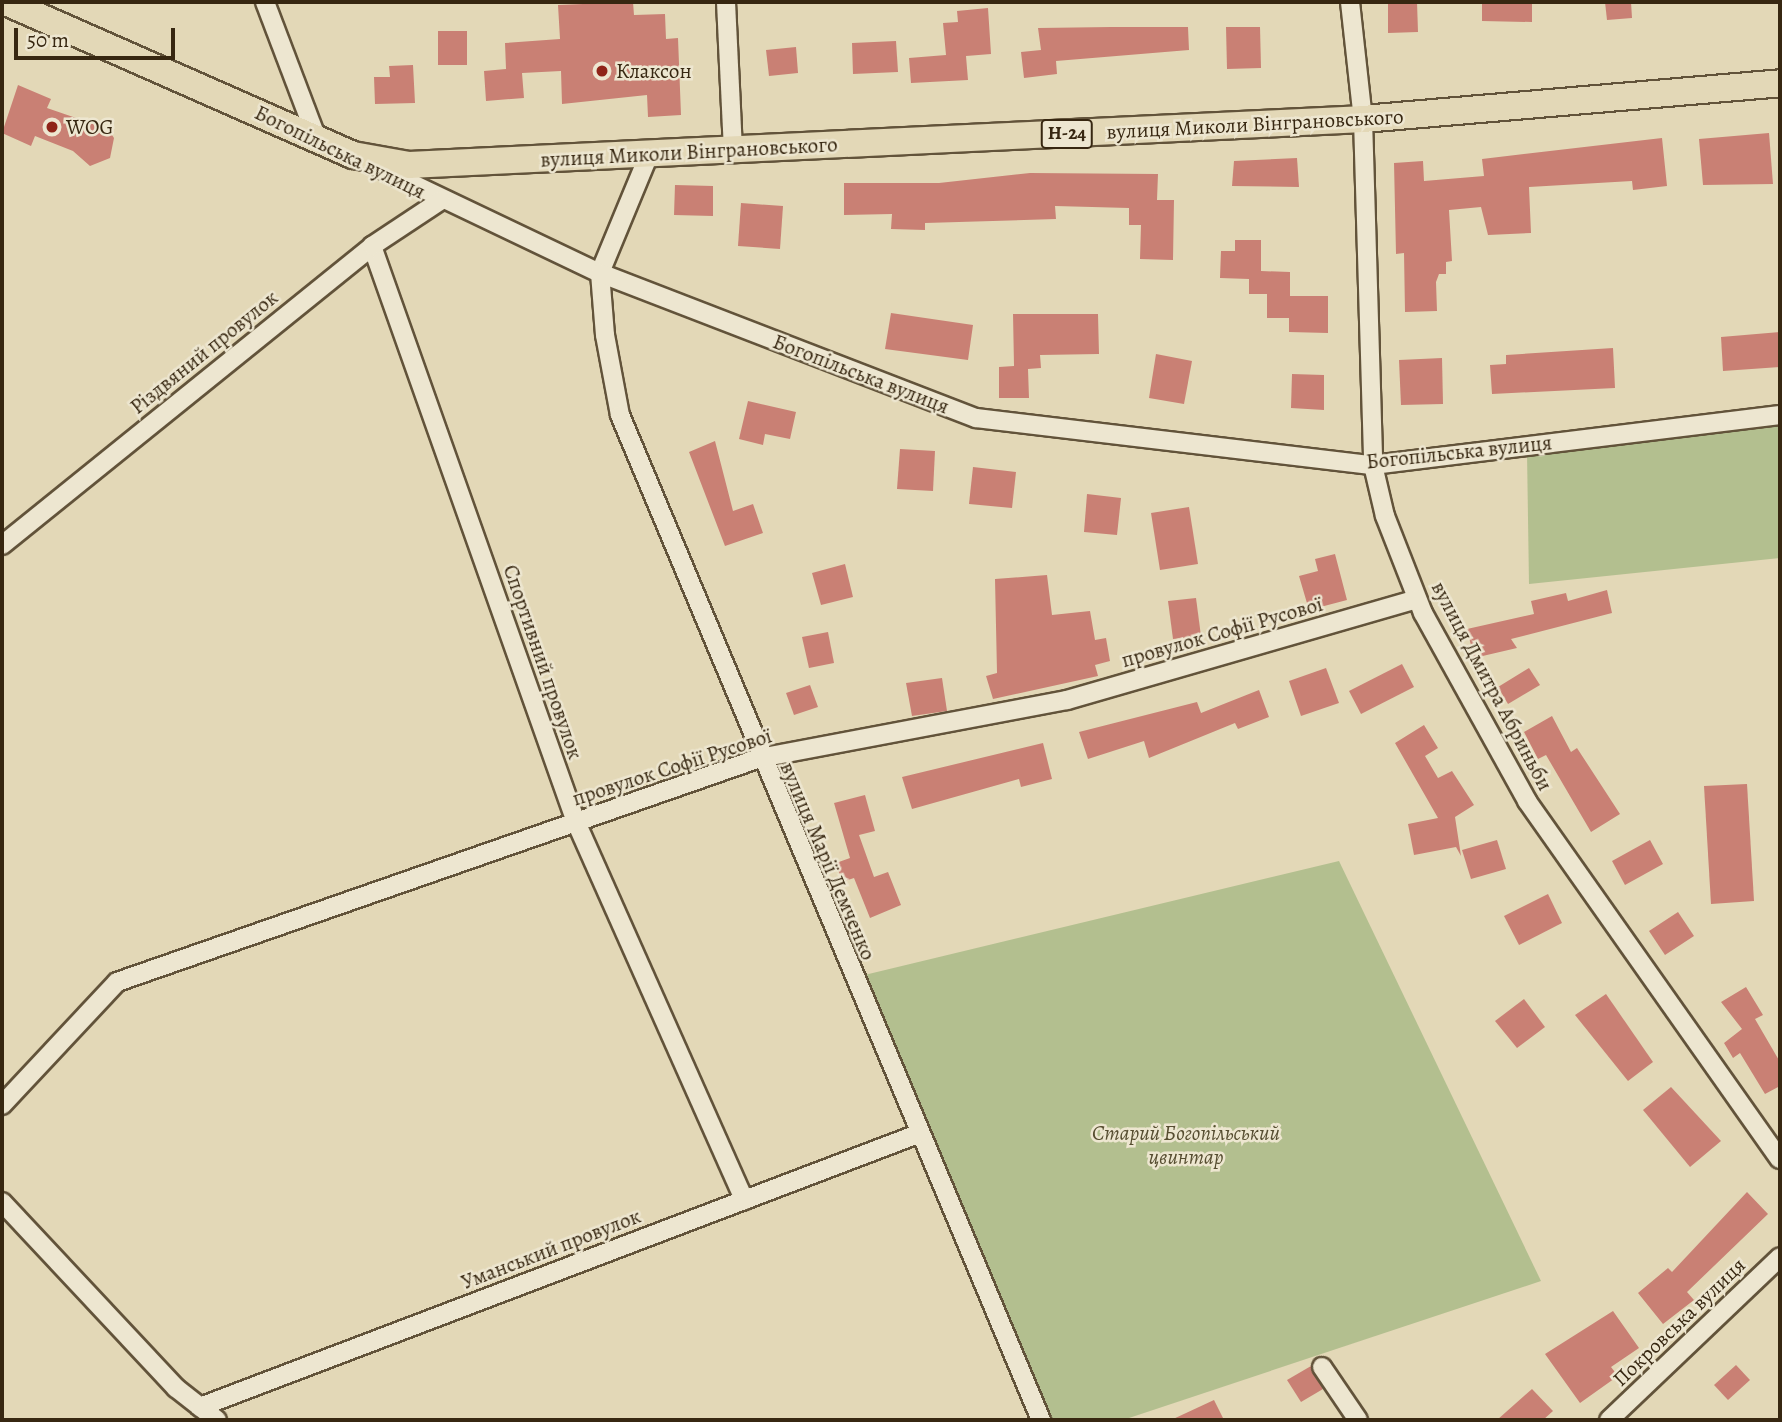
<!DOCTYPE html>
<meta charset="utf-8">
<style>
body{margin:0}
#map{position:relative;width:1782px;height:1422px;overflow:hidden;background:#e3d8b7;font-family:Alegreya,serif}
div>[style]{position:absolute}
.green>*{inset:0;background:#b3bf8f}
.building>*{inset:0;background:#c98074}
.roads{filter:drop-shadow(2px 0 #62533a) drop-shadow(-2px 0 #62533a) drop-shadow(0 2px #62533a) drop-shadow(0 -2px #62533a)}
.minor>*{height:18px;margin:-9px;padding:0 9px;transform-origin:9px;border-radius:9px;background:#ede6d0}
.primary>*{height:26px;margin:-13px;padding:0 13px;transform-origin:13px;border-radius:13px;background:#e3d8b7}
.dots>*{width:19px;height:19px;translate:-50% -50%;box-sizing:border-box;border:4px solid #ede6d0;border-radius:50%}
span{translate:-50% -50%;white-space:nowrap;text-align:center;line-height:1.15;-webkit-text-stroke:5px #ede6d0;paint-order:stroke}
.shield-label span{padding:2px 5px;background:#ede6d0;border:2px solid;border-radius:5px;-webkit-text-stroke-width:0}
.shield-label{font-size:19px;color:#372711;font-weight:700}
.poi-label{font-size:21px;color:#372711}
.left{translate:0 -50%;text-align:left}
.street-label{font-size:21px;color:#372711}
.park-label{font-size:21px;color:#564d30;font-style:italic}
.frame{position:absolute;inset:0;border:4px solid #372711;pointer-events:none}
.scale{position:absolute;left:14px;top:28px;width:161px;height:32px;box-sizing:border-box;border:4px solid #372711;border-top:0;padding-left:9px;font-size:21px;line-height:24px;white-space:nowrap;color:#372711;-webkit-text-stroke:5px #ede6d0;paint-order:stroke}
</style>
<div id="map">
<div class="green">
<i style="clip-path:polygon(1780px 420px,1780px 558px,1529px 584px,1527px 452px)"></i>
<i style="clip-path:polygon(1339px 861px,1541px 1281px,1123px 1420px,1041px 1420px,852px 978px)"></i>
</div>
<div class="building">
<i style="clip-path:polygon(633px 2px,634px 15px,665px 14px,666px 39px,678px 38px,681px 115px,648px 117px,647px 95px,562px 104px,561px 71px,522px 73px,524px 98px,486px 101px,484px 71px,506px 69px,505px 43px,560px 39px,558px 5px)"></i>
<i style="clip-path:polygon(1388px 2px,1417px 2px,1418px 32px,1388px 33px)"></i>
<i style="clip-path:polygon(1482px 2px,1532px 2px,1532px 22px,1482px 21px)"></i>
<i style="clip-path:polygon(1605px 2px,1631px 2px,1632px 18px,1607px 20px)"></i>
<i style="clip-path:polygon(988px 8px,991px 54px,966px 56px,968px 80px,911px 83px,909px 58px,946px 55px,943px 23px,958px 22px,957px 11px)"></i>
<i style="clip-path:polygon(1111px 27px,1188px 27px,1189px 50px,1056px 61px,1057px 74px,1024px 78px,1021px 52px,1041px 50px,1038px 28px)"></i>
<i style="clip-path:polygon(1226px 27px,1260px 27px,1261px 68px,1227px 69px)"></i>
<i style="clip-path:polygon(438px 31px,467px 31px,467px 65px,438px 65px)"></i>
<i style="clip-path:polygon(896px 41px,898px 72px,853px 74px,852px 43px)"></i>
<i style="clip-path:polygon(796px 47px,798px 73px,769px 76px,766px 50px)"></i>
<i style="clip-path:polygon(413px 65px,415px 103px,375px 104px,374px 77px,390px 77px,389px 66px)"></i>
<i style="clip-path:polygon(18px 85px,51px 99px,47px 108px,108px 129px,114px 138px,110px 158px,90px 166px,73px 151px,35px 136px,31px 146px,2px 133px)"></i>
<i style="clip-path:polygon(1769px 133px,1773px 184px,1703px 185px,1699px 139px)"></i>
<i style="clip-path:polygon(1662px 138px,1667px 186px,1633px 190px,1632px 181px,1529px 187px,1531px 233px,1488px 235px,1481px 207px,1449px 210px,1452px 261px,1446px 262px,1446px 274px,1439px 274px,1436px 282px,1437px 311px,1405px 312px,1404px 253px,1396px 254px,1394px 163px,1423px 161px,1424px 181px,1484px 176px,1482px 159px)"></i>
<i style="clip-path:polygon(1297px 158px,1299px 187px,1232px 186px,1234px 161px)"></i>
<i style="clip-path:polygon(1030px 173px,1158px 174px,1157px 200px,1174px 200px,1173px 260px,1140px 259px,1141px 225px,1129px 225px,1129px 208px,1055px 206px,1056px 219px,925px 223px,925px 230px,891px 229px,892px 214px,844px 215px,844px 183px,939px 183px)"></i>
<i style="clip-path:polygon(675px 185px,713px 186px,713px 216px,674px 215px)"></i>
<i style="clip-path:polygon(741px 203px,783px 206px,780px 249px,738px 246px)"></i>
<i style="clip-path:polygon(1235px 240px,1261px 240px,1261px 271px,1290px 272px,1290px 296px,1328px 296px,1328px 333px,1289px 332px,1289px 318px,1267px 318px,1267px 294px,1249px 294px,1249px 279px,1220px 278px,1221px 251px,1235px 251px)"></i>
<i style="clip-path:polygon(891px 313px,973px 325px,968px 360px,885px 349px)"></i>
<i style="clip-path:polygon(1013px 314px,1098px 314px,1099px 354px,1040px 355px,1041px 368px,1028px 369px,1029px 398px,999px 398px,999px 367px,1014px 366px)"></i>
<i style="clip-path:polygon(1780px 332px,1780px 367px,1723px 371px,1721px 337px)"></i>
<i style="clip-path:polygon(1613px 348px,1615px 388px,1492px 394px,1490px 365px,1506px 364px,1506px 355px)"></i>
<i style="clip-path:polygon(1156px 354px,1192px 361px,1184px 404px,1149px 398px)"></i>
<i style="clip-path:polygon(1442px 358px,1443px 404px,1401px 405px,1399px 360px)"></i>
<i style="clip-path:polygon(1292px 374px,1324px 375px,1324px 410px,1291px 408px)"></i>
<i style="clip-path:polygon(748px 401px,796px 412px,790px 439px,765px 434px,763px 445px,739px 439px)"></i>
<i style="clip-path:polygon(715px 441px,733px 511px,753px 504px,763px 533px,725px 546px,689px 452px)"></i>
<i style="clip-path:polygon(900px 449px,935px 451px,933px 491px,897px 489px)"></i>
<i style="clip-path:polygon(973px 467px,1016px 472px,1012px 508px,969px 504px)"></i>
<i style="clip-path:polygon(1087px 494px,1121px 498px,1117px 535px,1084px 532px)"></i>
<i style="clip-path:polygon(1189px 507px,1198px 564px,1160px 570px,1151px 513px)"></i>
<i style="clip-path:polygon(1335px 554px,1347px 600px,1309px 610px,1299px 576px,1318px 571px,1315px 559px)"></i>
<i style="clip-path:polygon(845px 564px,853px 597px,821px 605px,812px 573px)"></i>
<i style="clip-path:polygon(1047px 575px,1052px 615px,1090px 611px,1095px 640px,1106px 638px,1110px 661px,1095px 665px,1098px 676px,993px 699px,986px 676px,997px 673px,995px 579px)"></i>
<i style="clip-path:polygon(1607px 590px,1612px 613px,1511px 639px,1517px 648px,1474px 658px,1467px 629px,1534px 614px,1531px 601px,1566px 593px,1568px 601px)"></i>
<i style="clip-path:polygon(1196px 598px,1201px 636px,1173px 639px,1168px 601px)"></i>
<i style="clip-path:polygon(828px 632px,834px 663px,809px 668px,802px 637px)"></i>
<i style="clip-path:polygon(1402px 664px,1414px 687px,1361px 714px,1349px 691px)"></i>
<i style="clip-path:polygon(1326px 668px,1339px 703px,1301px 716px,1289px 681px)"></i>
<i style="clip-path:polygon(1529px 668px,1540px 685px,1508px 704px,1498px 687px)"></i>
<i style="clip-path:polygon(942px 678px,947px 711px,912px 716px,906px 683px)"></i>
<i style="clip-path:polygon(810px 685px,818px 707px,794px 715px,786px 693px)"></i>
<i style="clip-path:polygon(1259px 690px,1269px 717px,1238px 729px,1235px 723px,1149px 758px,1144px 741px,1088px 759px,1079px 732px,1197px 702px,1201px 713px)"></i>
<i style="clip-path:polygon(1552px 716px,1571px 752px,1577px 748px,1620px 814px,1591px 832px,1546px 755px,1538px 759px,1524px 732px)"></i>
<i style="clip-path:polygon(1424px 725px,1438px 748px,1425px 756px,1438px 778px,1452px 771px,1474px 805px,1455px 817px,1461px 856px,1456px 847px,1414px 855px,1408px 824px,1438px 818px,1395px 743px)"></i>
<i style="clip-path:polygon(1043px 743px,1052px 779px,1021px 787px,1019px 779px,912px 809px,902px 777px)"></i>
<i style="clip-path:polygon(1747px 784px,1754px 901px,1711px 904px,1704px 786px)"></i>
<i style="clip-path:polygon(865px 795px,875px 831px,859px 835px,874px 877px,888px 872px,901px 905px,870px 918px,854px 878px,842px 882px,836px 863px,850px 858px,834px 803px)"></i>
<i style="clip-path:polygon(1497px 840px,1506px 869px,1471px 879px,1462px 850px)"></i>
<i style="clip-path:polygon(1650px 840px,1663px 864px,1625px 885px,1612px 861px)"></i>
<i style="clip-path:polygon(1548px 894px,1562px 923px,1519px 945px,1504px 916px)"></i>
<i style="clip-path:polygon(1678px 912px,1694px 936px,1665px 955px,1649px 931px)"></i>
<i style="clip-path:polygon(1746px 987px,1763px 1015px,1755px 1019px,1780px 1062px,1780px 1086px,1765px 1094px,1740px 1053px,1733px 1058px,1724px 1043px,1742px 1029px,1721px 1002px)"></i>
<i style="clip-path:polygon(1606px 994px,1653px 1062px,1628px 1081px,1575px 1015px)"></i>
<i style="clip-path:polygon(1524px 999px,1545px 1027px,1517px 1048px,1495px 1021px)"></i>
<i style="clip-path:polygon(1671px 1087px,1721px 1141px,1690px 1167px,1643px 1110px)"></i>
<i style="clip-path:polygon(1747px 1192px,1768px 1214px,1687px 1292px,1694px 1300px,1663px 1324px,1638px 1293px,1668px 1268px,1672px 1272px)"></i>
<i style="clip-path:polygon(1613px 1311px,1639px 1348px,1611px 1367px,1618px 1376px,1580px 1403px,1545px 1354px)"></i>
<i style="clip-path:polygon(1736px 1365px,1750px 1380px,1728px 1400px,1714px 1385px)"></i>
<i style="clip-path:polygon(1311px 1366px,1323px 1389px,1301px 1402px,1287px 1380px)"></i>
<i style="clip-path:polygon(1532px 1389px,1553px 1411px,1543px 1420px,1497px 1420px)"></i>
<i style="clip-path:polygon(1214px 1400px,1224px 1420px,1171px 1420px)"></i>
</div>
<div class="roads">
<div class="minor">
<i style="left:265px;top:2px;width:143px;rotate:69.2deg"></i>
<i style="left:726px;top:2px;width:147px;rotate:87.3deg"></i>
<i style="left:1350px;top:2px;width:118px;rotate:83.7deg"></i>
<i style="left:1363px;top:119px;width:346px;rotate:88.3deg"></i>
<i style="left:1373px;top:465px;width:52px;rotate:76.8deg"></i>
<i style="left:1385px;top:516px;width:104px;rotate:68.6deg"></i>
<i style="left:1423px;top:613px;width:215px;rotate:61deg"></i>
<i style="left:1527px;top:801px;width:438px;rotate:54.8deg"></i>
<i style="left:650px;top:152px;width:131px;rotate:112.5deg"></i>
<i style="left:600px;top:273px;width:62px;rotate:85.4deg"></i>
<i style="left:605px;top:335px;width:81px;rotate:79.4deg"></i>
<i style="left:620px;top:415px;width:1090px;rotate:67.27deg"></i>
<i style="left:371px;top:164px;width:254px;rotate:25.5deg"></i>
<i style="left:600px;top:273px;width:403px;rotate:21.1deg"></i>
<i style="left:976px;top:418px;width:400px;rotate:6.8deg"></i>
<i style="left:1373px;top:465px;width:410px;rotate:-7deg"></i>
<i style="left:372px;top:246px;width:611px;rotate:70.5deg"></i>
<i style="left:576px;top:822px;width:414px;rotate:66deg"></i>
<i style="left:2px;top:545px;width:476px;rotate:-38.9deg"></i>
<i style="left:372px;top:246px;width:82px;rotate:-33.5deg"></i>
<i style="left:2px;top:1105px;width:168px;rotate:-46.9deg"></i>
<i style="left:117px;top:982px;width:681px;rotate:-19.21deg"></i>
<i style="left:760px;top:758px;width:312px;rotate:-10.7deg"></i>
<i style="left:1067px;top:700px;width:364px;rotate:-16.1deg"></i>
<i style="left:2px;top:1202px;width:255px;rotate:46.9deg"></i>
<i style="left:176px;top:1388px;width:52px;rotate:38deg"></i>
<i style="left:1322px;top:1367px;width:64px;rotate:55.8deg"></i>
<i style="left:200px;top:1407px;width:768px;rotate:-20.82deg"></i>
<i style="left:1609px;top:1420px;width:236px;rotate:-43.6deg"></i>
</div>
<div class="primary">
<i style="left:6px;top:2px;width:379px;rotate:23.8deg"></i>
<i style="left:353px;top:155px;width:57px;rotate:10.1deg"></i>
<i style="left:409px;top:165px;width:955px;rotate:-2.76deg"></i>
<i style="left:1363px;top:119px;width:419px;rotate:-4.9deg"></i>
</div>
</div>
<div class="dots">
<i style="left:602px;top:71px;background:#8f2418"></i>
<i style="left:52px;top:127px;background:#8f2418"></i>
</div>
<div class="shield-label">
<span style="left:1067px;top:134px">Н-24</span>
</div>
<div class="poi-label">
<span class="left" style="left:616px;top:71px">Клаксон</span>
<span class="left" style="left:66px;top:127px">WOG</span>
</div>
<div class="street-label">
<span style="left:1255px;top:124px;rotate:-3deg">вулиця Миколи Вінграновського</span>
<span style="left:340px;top:152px;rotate:26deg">Богопільська вулиця</span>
<span style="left:689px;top:152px;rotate:-3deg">вулиця Миколи Вінграновського</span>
<span style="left:204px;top:352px;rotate:-39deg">Різдвяний провулок</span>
<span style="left:861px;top:374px;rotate:21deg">Богопільська вулиця</span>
<span style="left:1459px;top:452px;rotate:-6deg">Богопільська вулиця</span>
<span style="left:1222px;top:632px;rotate:-16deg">провулок Софії Русової</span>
<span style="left:543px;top:662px;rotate:71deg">Спортивний провулок</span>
<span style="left:1492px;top:686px;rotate:62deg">вулиця Дмитра Абриньби</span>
<span style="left:672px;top:767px;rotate:-18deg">провулок Софії Русової</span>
<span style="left:828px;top:861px;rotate:67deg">вулиця Марії Демченко</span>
<span style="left:551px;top:1249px;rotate:-21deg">Уманський провулок</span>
<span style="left:1679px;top:1322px;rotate:-44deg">Покровська вулиця</span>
</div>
<div class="park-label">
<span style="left:1186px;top:1145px">Старий Богопільський<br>цвинтар</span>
</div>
<div class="frame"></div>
<div class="scale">50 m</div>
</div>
